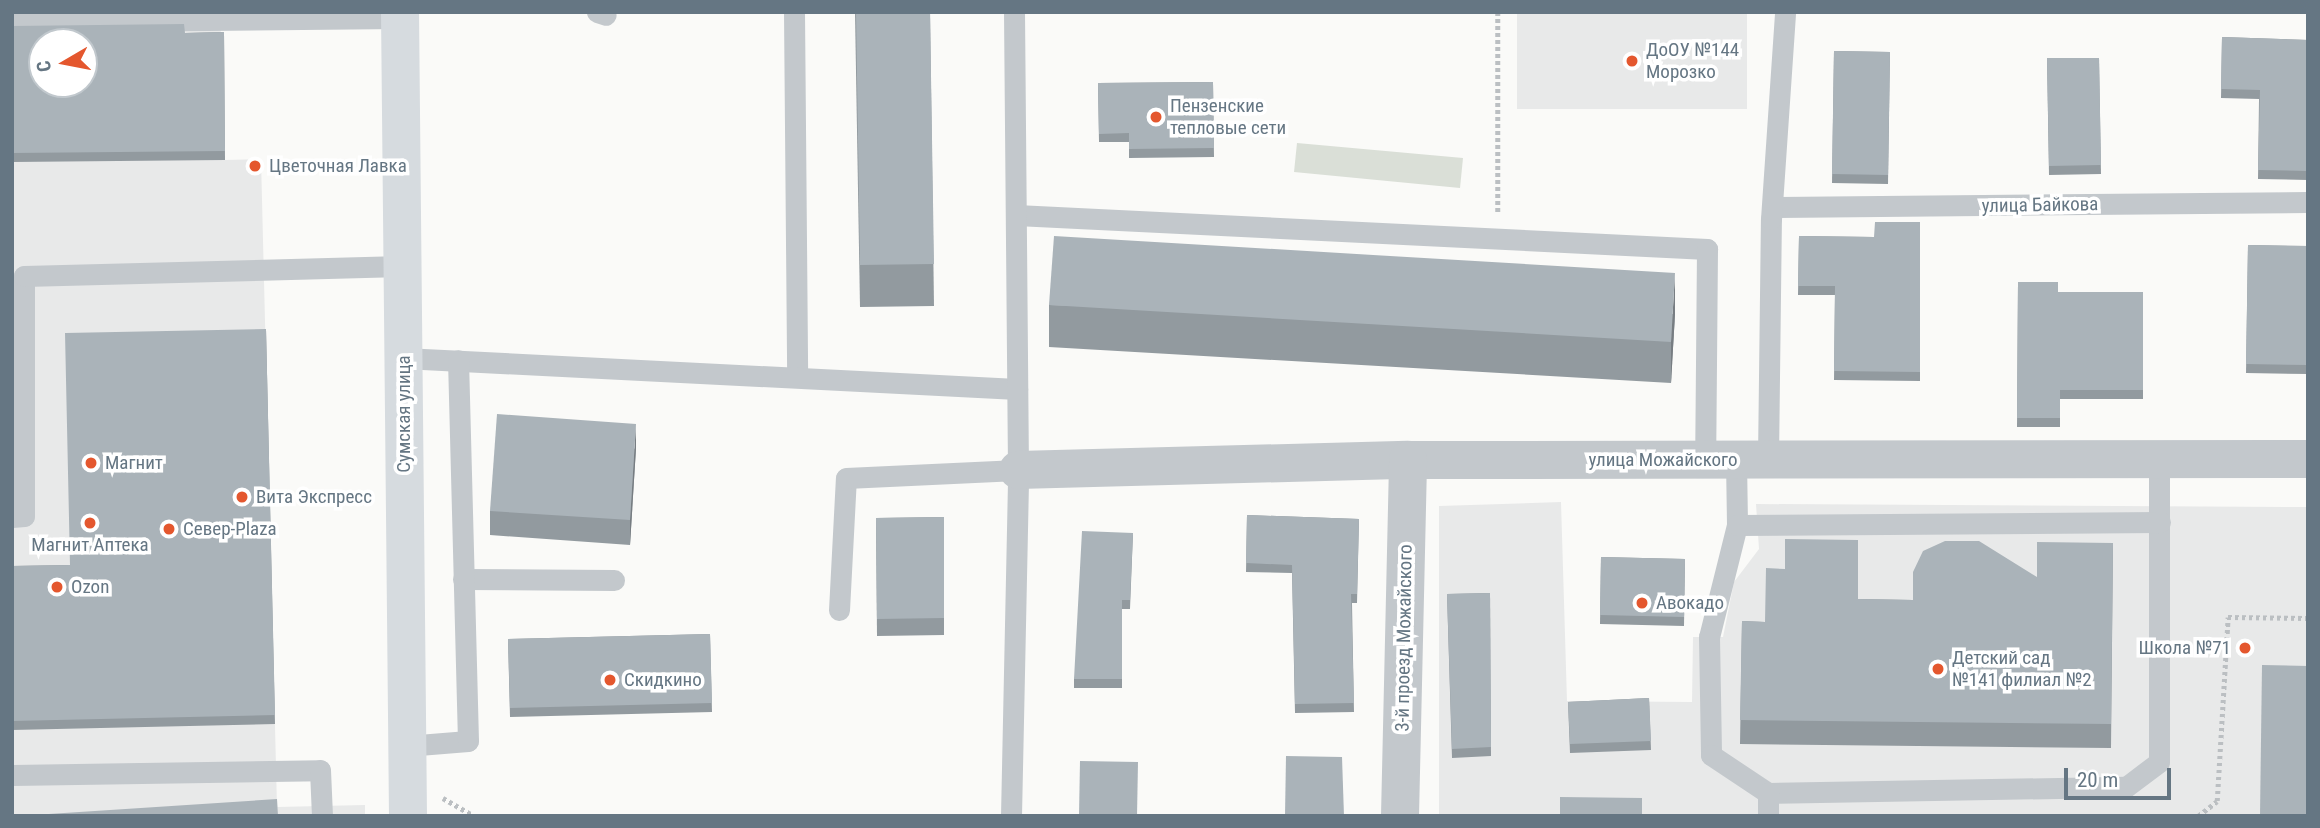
<!DOCTYPE html>
<meta charset="utf-8">
<style>
body{margin:0}
#map{position:relative;width:2320px;height:828px;overflow:hidden;background:#fafaf8;font-family:"Roboto Condensed",sans-serif}
div>[style]{position:absolute}
.built>*{inset:0;background:#e8e9e9}
.green>*{inset:0;background:#dadfd7}
.path>*{height:4.5px;margin-top:-2.25px;transform-origin:0;background:repeating-linear-gradient(90deg,#bbbfc2 0 3.5px,transparent 0 7px)}
.lane>*{height:21px;margin:-10.5px;padding:0 10.5px;transform-origin:10.5px;border-radius:10.5px;background:#c3c8cc}
.street>*{height:38px;margin:-19px;padding:0 19px;transform-origin:19px;border-radius:19px;background:#c3c8cc}
.secondary>*{height:38px;margin:-19px;padding:0 19px;transform-origin:19px;border-radius:19px;background:#d6dbdf}
.wall>*{inset:0;background:#929a9f}
.shaded-wall>*{inset:0;background:#777d82}
.building>*{inset:0;background:#aab3b9}
.dots>*{width:19px;height:19px;translate:-50% -50%;box-sizing:border-box;border:4px solid #fff;border-radius:50%}
span{translate:-50% -50%;white-space:nowrap;text-align:center;line-height:1.15;-webkit-text-stroke:7px #fff;paint-order:stroke}
.poi-label{font-size:19px;color:#657683}
.left{translate:0 -50%;text-align:left}
.right{translate:-100% -50%;text-align:right}
.street-label{font-size:19px;color:#657683}
.frame{position:absolute;inset:0;border:14px solid #657683;pointer-events:none}
.north{position:absolute;left:28px;top:28px;width:70px;height:70px;box-sizing:border-box;background:#fff;border:2px solid #c1c8cd;border-radius:50%;rotate:260deg;font-size:19px;font-weight:700;line-height:28px;text-align:center;color:#657683}
.north::after{content:'';display:block;margin:auto;width:24px;height:32px;background:#e4572e;clip-path:polygon(50% 0,100% 100%,50% 72%,0 100%)}
.scale{position:absolute;left:2064px;top:768px;width:107px;height:32px;box-sizing:border-box;border:4px solid #657683;border-top:0;padding-left:9px;font-size:21px;line-height:24px;white-space:nowrap;color:#657683;-webkit-text-stroke:5px #fff;paint-order:stroke}
</style>
<div id="map">
<div class="built">
<i style="clip-path:polygon(evenodd,12px 12px,220px 12px,225px 160px,261px 159px,277px 807px,365px 805px,365px 816px,12px 816px,12px 12px,42px 42px,84px 42px,84px 84px,42px 84px,42px 42px)"></i>
<i style="clip-path:polygon(1517px 12px,1747px 12px,1747px 109px,1517px 109px)"></i>
<i style="clip-path:polygon(1561px 502px,1567px 701px,1692px 702px,1693px 637px,1723px 637px,1734px 582px,1759px 549px,1756px 504px,2308px 507px,2308px 816px,1439px 816px,1439px 506px)"></i>
</div>
<div class="green">
<i style="clip-path:polygon(1297px 143px,1463px 158px,1460px 188px,1294px 172px)"></i>
</div>
<div class="path">
<i style="left:1498px;top:12px;width:200px;rotate:90deg"></i>
<i style="left:443px;top:798px;width:36px;rotate:30deg"></i>
<i style="left:2198px;top:816px;width:24px;rotate:-38deg"></i>
<i style="left:2217px;top:801px;width:184px;rotate:-86.6deg"></i>
<i style="left:2228px;top:617px;width:80px;rotate:0.7deg"></i>
</div>
<div class="lane">
<i style="left:597px;top:12px;width:9px;rotate:18deg"></i>
<i style="left:794px;top:12px;width:362px;rotate:89.5deg"></i>
<i style="left:12px;top:22px;width:388px;rotate:-0.6deg"></i>
<i style="left:1772px;top:207px;width:536px;rotate:-0.53deg"></i>
<i style="left:1016px;top:215px;width:692px;rotate:2.82deg"></i>
<i style="left:1707px;top:249px;width:211px;rotate:90.5deg"></i>
<i style="left:403px;top:358px;width:615px;rotate:2.89deg"></i>
<i style="left:1768px;top:459px;width:240px;rotate:-89.3deg"></i>
<i style="left:1771px;top:219px;width:206px;rotate:-86.1deg"></i>
<i style="left:1736px;top:460px;width:65px;rotate:89.1deg"></i>
<i style="left:1737px;top:525px;width:115px;rotate:104deg"></i>
<i style="left:1709px;top:637px;width:118px;rotate:89deg"></i>
<i style="left:1711px;top:755px;width:69px;rotate:33.7deg"></i>
<i style="left:1768px;top:793px;width:358px;rotate:-1deg"></i>
<i style="left:2126px;top:787px;width:41px;rotate:-37.1deg"></i>
<i style="left:2159px;top:762px;width:303px;rotate:-90deg"></i>
<i style="left:12px;top:517px;width:12px;rotate:-5deg"></i>
<i style="left:24px;top:516px;width:240px;rotate:-90deg"></i>
<i style="left:24px;top:276px;width:378px;rotate:-1.5deg"></i>
<i style="left:1737px;top:525px;width:423px;rotate:-0.4deg"></i>
<i style="left:463px;top:579px;width:151px;rotate:0.4deg"></i>
<i style="left:839px;top:610px;width:132px;rotate:-87deg"></i>
<i style="left:846px;top:478px;width:172px;rotate:-2.7deg"></i>
<i style="left:406px;top:746px;width:62px;rotate:-4.6deg"></i>
<i style="left:468px;top:741px;width:381px;rotate:-91.5deg"></i>
<i style="left:12px;top:775px;width:308px;rotate:-0.9deg"></i>
<i style="left:320px;top:770px;width:46px;rotate:87.5deg"></i>
<i style="left:1768px;top:793px;width:23px;rotate:90deg"></i>
<i style="left:1011px;top:816px;width:346px;rotate:-88.8deg"></i>
<i style="left:1018px;top:470px;width:458px;rotate:-90.5deg"></i>
</div>
<div class="street">
<i style="left:1018px;top:470px;width:390px;rotate:-1.5deg"></i>
<i style="left:1408px;top:460px;width:900px;rotate:-0.06deg"></i>
<i style="left:1400px;top:816px;width:356px;rotate:-88.7deg"></i>
</div>
<div class="secondary">
<i style="left:400px;top:12px;width:804px;rotate:89.43deg"></i>
</div>
<div class="wall">
<i style="clip-path:polygon(855px 12px,930px 12px,934px 306px,860px 307px)"></i>
<i style="clip-path:polygon(12px 26px,185px 33px,224px 32px,225px 160px,12px 162px)"></i>
<i style="clip-path:polygon(2222px 37px,2308px 40px,2308px 180px,2258px 179px,2259px 99px,2221px 98px)"></i>
<i style="clip-path:polygon(1834px 51px,1890px 52px,1888px 184px,1832px 183px)"></i>
<i style="clip-path:polygon(2047px 58px,2099px 58px,2101px 174px,2049px 175px)"></i>
<i style="clip-path:polygon(1213px 82px,1214px 157px,1129px 158px,1129px 142px,1099px 142px,1098px 83px)"></i>
<i style="clip-path:polygon(1920px 222px,1920px 381px,1834px 380px,1835px 295px,1798px 295px,1799px 236px,1874px 237px)"></i>
<i style="clip-path:polygon(2248px 245px,2308px 246px,2308px 374px,2246px 373px)"></i>
<i style="clip-path:polygon(2018px 282px,2058px 292px,2143px 292px,2143px 399px,2060px 399px,2060px 427px,2017px 427px)"></i>
<i style="clip-path:polygon(1049px 305px,1675px 314px,1671px 383px,1049px 347px)"></i>
<i style="clip-path:polygon(266px 329px,275px 724px,12px 730px,12px 566px,70px 565px)"></i>
<i style="clip-path:polygon(636px 448px,630px 545px,490px 535px,490px 511px)"></i>
<i style="clip-path:polygon(1247px 515px,1359px 519px,1357px 603px,1352px 603px,1354px 712px,1295px 713px,1292px 573px,1246px 572px)"></i>
<i style="clip-path:polygon(944px 517px,944px 635px,877px 636px,876px 518px)"></i>
<i style="clip-path:polygon(1133px 533px,1130px 609px,1122px 609px,1122px 688px,1074px 688px,1074px 679px)"></i>
<i style="clip-path:polygon(2113px 543px,2111px 748px,1740px 744px,1742px 621px,1765px 622px,1858px 599px,1913px 600px,2037px 577px)"></i>
<i style="clip-path:polygon(1601px 557px,1685px 559px,1684px 626px,1600px 624px)"></i>
<i style="clip-path:polygon(1490px 593px,1491px 756px,1452px 758px,1447px 594px)"></i>
<i style="clip-path:polygon(710px 634px,712px 712px,510px 717px,508px 639px)"></i>
<i style="clip-path:polygon(1649px 698px,1651px 750px,1570px 753px,1568px 702px)"></i>
</div>
<div class="shaded-wall">
<i style="clip-path:polygon(1675px 273px,1675px 314px,1671px 383px,1671px 342px)"></i>
<i style="clip-path:polygon(636px 424px,636px 448px,630px 545px,630px 520px)"></i>
</div>
<div class="building">
<i style="clip-path:polygon(856px 12px,930px 12px,934px 264px,860px 265px)"></i>
<i style="clip-path:polygon(evenodd,184px 24px,185px 33px,224px 32px,225px 151px,12px 153px,12px 26px,184px 24px,42px 42px,84px 42px,84px 84px,42px 84px,42px 42px)"></i>
<i style="clip-path:polygon(2222px 37px,2308px 40px,2308px 171px,2258px 170px,2260px 90px,2221px 89px)"></i>
<i style="clip-path:polygon(1834px 51px,1890px 52px,1888px 175px,1832px 174px)"></i>
<i style="clip-path:polygon(2047px 58px,2099px 58px,2101px 165px,2049px 166px)"></i>
<i style="clip-path:polygon(1213px 82px,1214px 148px,1129px 149px,1129px 133px,1099px 134px,1098px 83px)"></i>
<i style="clip-path:polygon(1875px 222px,1920px 222px,1920px 372px,1834px 371px,1835px 286px,1798px 286px,1799px 236px,1874px 237px)"></i>
<i style="clip-path:polygon(1054px 236px,1675px 273px,1671px 342px,1049px 305px)"></i>
<i style="clip-path:polygon(2248px 245px,2308px 246px,2308px 365px,2246px 364px)"></i>
<i style="clip-path:polygon(2018px 282px,2058px 282px,2058px 292px,2143px 292px,2143px 390px,2060px 390px,2060px 418px,2017px 418px)"></i>
<i style="clip-path:polygon(266px 329px,275px 715px,12px 721px,12px 566px,70px 565px,65px 333px)"></i>
<i style="clip-path:polygon(497px 414px,636px 424px,630px 520px,490px 511px)"></i>
<i style="clip-path:polygon(1247px 515px,1359px 519px,1357px 594px,1351px 594px,1354px 703px,1295px 704px,1292px 565px,1246px 563px)"></i>
<i style="clip-path:polygon(944px 517px,944px 618px,877px 619px,876px 518px)"></i>
<i style="clip-path:polygon(1082px 531px,1133px 533px,1130px 600px,1122px 600px,1122px 679px,1074px 679px)"></i>
<i style="clip-path:polygon(1785px 539px,1858px 540px,1858px 599px,1913px 600px,1913px 572px,1923px 551px,1945px 541px,1979px 541px,2037px 577px,2037px 542px,2113px 543px,2111px 724px,1740px 720px,1742px 621px,1765px 622px,1766px 568px,1785px 569px)"></i>
<i style="clip-path:polygon(1601px 557px,1685px 559px,1684px 617px,1600px 615px)"></i>
<i style="clip-path:polygon(1490px 593px,1491px 747px,1452px 749px,1447px 594px)"></i>
<i style="clip-path:polygon(710px 634px,712px 703px,510px 708px,508px 639px)"></i>
<i style="clip-path:polygon(2262px 665px,2308px 666px,2308px 816px,2260px 816px)"></i>
<i style="clip-path:polygon(1649px 698px,1651px 741px,1570px 744px,1568px 702px)"></i>
<i style="clip-path:polygon(1286px 756px,1342px 757px,1344px 816px,1285px 816px)"></i>
<i style="clip-path:polygon(1080px 761px,1138px 762px,1137px 816px,1079px 816px)"></i>
<i style="clip-path:polygon(1560px 797px,1642px 798px,1642px 816px,1560px 816px)"></i>
<i style="clip-path:polygon(277px 799px,278px 816px,18px 816px)"></i>
</div>
<div class="dots">
<i style="left:1632px;top:61px;background:#e4572e"></i>
<i style="left:1156px;top:117px;background:#e4572e"></i>
<i style="left:255px;top:166px;background:#e4572e"></i>
<i style="left:91px;top:463px;background:#e4572e"></i>
<i style="left:242px;top:497px;background:#e4572e"></i>
<i style="left:90px;top:523px;background:#e4572e"></i>
<i style="left:169px;top:529px;background:#e4572e"></i>
<i style="left:57px;top:587px;background:#e4572e"></i>
<i style="left:1642px;top:603px;background:#e4572e"></i>
<i style="left:2245px;top:648px;background:#e4572e"></i>
<i style="left:1938px;top:669px;background:#e4572e"></i>
<i style="left:610px;top:680px;background:#e4572e"></i>
</div>
<div class="poi-label">
<span class="left" style="left:1646px;top:61px">ДоОУ №144<br>Морозко</span>
<span class="left" style="left:1170px;top:117px">Пензенские<br>тепловые сети</span>
<span class="left" style="left:269px;top:166px">Цветочная Лавка</span>
<span class="left" style="left:105px;top:463px">Магнит</span>
<span class="left" style="left:256px;top:497px">Вита Экспресс</span>
<span class="left" style="left:183px;top:529px">Север-Plaza</span>
<span style="left:90px;top:545px">Магнит Аптека</span>
<span class="left" style="left:71px;top:587px">Ozon</span>
<span class="left" style="left:1656px;top:603px">Авокадо</span>
<span class="right" style="left:2231px;top:648px">Школа №71</span>
<span class="left" style="left:1952px;top:669px">Детский сад<br>№141 филиал №2</span>
<span class="left" style="left:624px;top:680px">Скидкино</span>
</div>
<div class="street-label">
<span style="left:2040px;top:205px;rotate:-1deg">улица Байкова</span>
<span style="left:404px;top:414px;rotate:-90deg">Сумская улица</span>
<span style="left:1663px;top:460px">улица Можайского</span>
<span style="left:1404px;top:638px;rotate:-89deg">3-й проезд Можайского</span>
</div>
<div class="frame"></div>
<div class="north">С</div>
<div class="scale">20 m</div>
</div>
